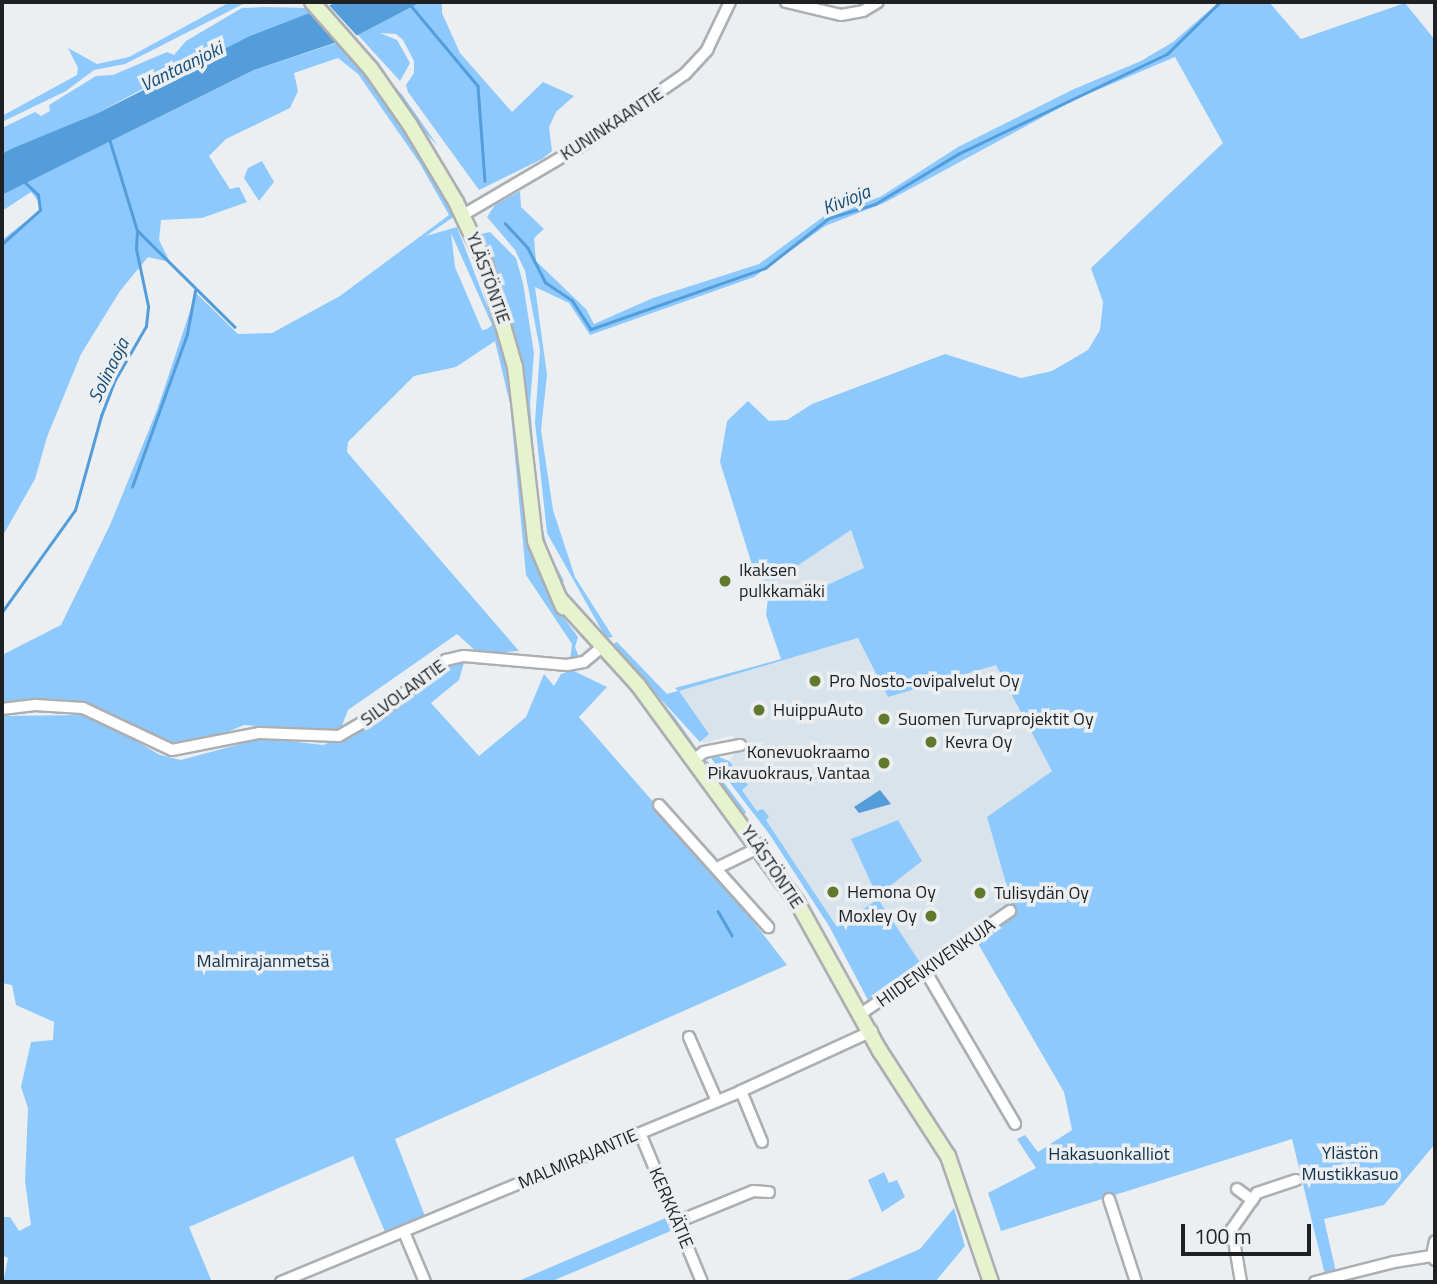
<!DOCTYPE html>
<meta charset="utf-8">
<style>
body{margin:0}
#map{position:relative;width:1437px;height:1284px;overflow:hidden;background:#eceff2;font-family:"Titillium Web",sans-serif}
div>[style]{position:absolute}
.built>*{inset:0;background:#d9e3eb}
.green>*{inset:0;background:#8dc9fd}
.water>*{inset:0;background:#549ddb}
.pier>*{inset:0;background:#eceff2}
.stream>*{height:2.5px;margin:-1.25px;padding:0 1.25px;transform-origin:1.25px;border-radius:1.25px;background:#549ddb}
.roads{filter:drop-shadow(2px 0 #acafb2) drop-shadow(-2px 0 #acafb2) drop-shadow(0 2px #acafb2) drop-shadow(0 -2px #acafb2)}
.street>*{height:10px;margin:-5px;padding:0 5px;transform-origin:5px;border-radius:5px;background:#fff}
.secondary>*{height:14px;margin:-7px;padding:0 7px;transform-origin:7px;border-radius:7px;background:#e7f3ce}
.dots>*{width:19px;height:19px;translate:-50% -50%;box-sizing:border-box;border:4px solid #eceff2;border-radius:50%}
span{translate:-50% -50%;white-space:nowrap;text-align:center;line-height:1.15;-webkit-text-stroke:7px #eceff2;paint-order:stroke}
.street-label{font-size:18px;color:#1f2021}
.poi-label{font-size:18px;color:#1f2021}
.left{translate:0 -50%;text-align:left}
.right{translate:-100% -50%;text-align:right}
.park-label{font-size:18px;color:#113049}
.water-label{font-size:19px;color:#174d76;font-style:italic}
.frame{position:absolute;inset:0;border:4px solid #1f2021;pointer-events:none}
.scale{position:absolute;left:1181px;top:1224px;width:130px;height:32px;box-sizing:border-box;border:4px solid #1f2021;border-top:0;padding-left:9px;font-size:21px;line-height:24px;white-space:nowrap;color:#1f2021;-webkit-text-stroke:5px #eceff2;paint-order:stroke}
</style>
<div id="map">
<div class="built">
<i style="clip-path:polygon(851px 530px,864px 568px,814px 591px,768px 598px,767px 586px)"></i>
<i style="clip-path:polygon(859px 638px,888px 697px,996px 664px,1052px 771px,987px 817px,1015px 915px,977px 942px,972px 933px,923px 967px,837px 927px,766px 820px,769px 817px,758px 811px,742px 790px,748px 785px,729px 761px,740px 747px,733px 735px,704px 743px,667px 694px)"></i>
</div>
<div class="green">
<i style="clip-path:polygon(230px 2px,247px 2px,125px 64px,94px 70px,66px 91px,2px 122px,2px 116px,77px 75px,78px 68px,68px 48px,97px 64px,129px 57px)"></i>
<i style="clip-path:polygon(421px 2px,442px 2px,442px 13px,460px 53px,512px 112px,543px 82px,574px 96px,556px 112px,549px 127px,552px 151px,542px 159px,479px 190px,408px 92px,406px 85px,414px 73px,414px 61px,403px 40px,396px 34px,380px 33px,397px 40px,410px 63px,400px 81px,358px 35px)"></i>
<i style="clip-path:polygon(1219px 2px,1269px 2px,1301px 39px,1405px 3px,1435px 40px,1435px 1144px,1384px 1205px,1324px 1219px,1336px 1272px,1325px 1275px,1292px 1139px,1001px 1231px,988px 1193px,1036px 1168px,1017px 1139px,1025px 1135px,1038px 1152px,1072px 1130px,1064px 1092px,977px 942px,1015px 915px,987px 817px,1052px 771px,996px 665px,888px 697px,858px 638px,679px 691px,709px 734px,700px 742px,611px 645px,617px 642px,667px 694px,678px 691px,675px 688px,781px 659px,766px 615px,768px 598px,814px 591px,864px 568px,851px 530px,767px 586px,753px 568px,720px 462px,727px 421px,748px 401px,769px 421px,787px 420px,812px 404px,945px 354px,1021px 378px,1052px 371px,1088px 350px,1100px 330px,1103px 302px,1091px 268px,1223px 143px,1175px 57px,1076px 99px,884px 203px,825px 226px,754px 277px,590px 335px,569px 303px,535px 287px,547px 375px,541px 430px,553px 510px,575px 577px,613px 637px,606px 638px,547px 533px,535px 422px,540px 350px,525px 271px,515px 250px,487px 217px,495px 205px,520px 191px,521px 207px,544px 229px,534px 238px,536px 261px,586px 309px,594px 324px,653px 298px,759px 264px,827px 214px,880px 197px,958px 147px,1074px 89px,1141px 61px,1173px 42px)"></i>
<i style="clip-path:polygon(265px 7px,308px 8px,312px 13px,181px 68px,98px 113px,2px 154px,2px 128px,35px 112px,41px 116px,50px 111px,49px 105px,96px 76px,113px 75px,167px 52px,174px 55px,186px 41px,242px 8px)"></i>
<i style="clip-path:polygon(evenodd,339px 42px,373px 82px,455px 216px,426px 236px,457px 227px,488px 308px,492px 308px,511px 373px,535px 560px,561px 614px,578px 637px,575px 647px,579px 657px,570px 661px,572px 644px,526px 575px,510px 404px,495px 341px,456px 367px,414px 376px,348px 442px,347px 452px,519px 651px,479px 654px,457px 634px,348px 710px,341px 728px,329px 732px,244px 725px,213px 738px,163px 743px,85px 704px,41px 699px,2px 702px,2px 655px,61px 625px,110px 525px,157px 410px,196px 293px,238px 334px,272px 333px,340px 296px,449px 215px,419px 162px,358px 74px,338px 58px,294px 73px,298px 91px,290px 108px,226px 139px,209px 156px,230px 189px,239px 187px,247px 202px,202px 218px,161px 220px,159px 240px,170px 262px,148px 257px,120px 291px,81px 354px,47px 437px,35px 479px,2px 537px,2px 240px,39px 211px,39px 202px,31px 192px,2px 211px,2px 195px,254px 70px,339px 42px,451px 233px,492px 325px,487px 329px,482px 330px,455px 267px,451px 233px)"></i>
<i style="clip-path:polygon(373px 62px,403px 96px,438px 146px,420px 127px)"></i>
<i style="clip-path:polygon(262px 161px,274px 182px,259px 201px,244px 178px,248px 168px)"></i>
<i style="clip-path:polygon(490px 232px,516px 258px,523px 283px,534px 353px,530px 404px,538px 509px,548px 551px,564px 581px,561px 583px,542px 547px,521px 376px,510px 321px,481px 234px)"></i>
<i style="clip-path:polygon(465px 659px,459px 680px,431px 703px,479px 756px,526px 717px,544px 674px,554px 686px,561px 674px,572px 670px,607px 687px,579px 717px,717px 875px,787px 965px,395px 1139px,425px 1216px,385px 1232px,353px 1156px,189px 1227px,212px 1282px,3px 1282px,8px 1258px,2px 1255px,2px 1217px,10px 1217px,19px 1231px,31px 1225px,25px 1181px,28px 1108px,21px 1087px,31px 1042px,53px 1040px,54px 1022px,16px 1005px,12px 985px,2px 983px,2px 716px,82px 715px,108px 725px,160px 755px,181px 760px,262px 738px,323px 745px,362px 730px,435px 672px)"></i>
<i style="clip-path:polygon(640px 681px,673px 715px,695px 746px,690px 745px)"></i>
<i style="clip-path:polygon(719px 757px,729px 761px,748px 785px,742px 790px,757px 811px,763px 809px,769px 817px,766px 820px,837px 927px,878px 899px,923px 967px,877px 999px,868px 1000px,829px 926px,770px 835px,711px 758px)"></i>
<i style="clip-path:polygon(707px 760px,746px 812px,744px 815px,705px 764px)"></i>
<i style="clip-path:polygon(898px 820px,922px 861px,877px 896px,851px 839px)"></i>
<i style="clip-path:polygon(884px 1172px,889px 1183px,897px 1180px,905px 1197px,882px 1212px,868px 1180px)"></i>
<i style="clip-path:polygon(954px 1208px,965px 1246px,935px 1282px,843px 1282px,920px 1249px)"></i>
<i style="clip-path:polygon(668px 1217px,673px 1230px,550px 1282px,516px 1282px)"></i>
</div>
<div class="water">
<i style="clip-path:polygon(338px 2px,421px 2px,358px 35px,254px 70px,2px 195px,2px 154px,11px 149px,98px 113px,250px 36px)"></i>
<i style="clip-path:polygon(880px 790px,891px 804px,859px 813px,854px 807px)"></i>
</div>
<div class="pier">
<i style="clip-path:polygon(327px 3px,359px 38px,342px 45px,311px 9px)"></i>
</div>
<div class="stream">
<i style="left:408px;top:2px;width:109px;rotate:50.2deg"></i>
<i style="left:478px;top:86px;width:95px;rotate:85.8deg"></i>
<i style="left:505px;top:223px;width:34px;rotate:47deg"></i>
<i style="left:528px;top:248px;width:38px;rotate:63deg"></i>
<i style="left:545px;top:282px;width:32px;rotate:34deg"></i>
<i style="left:572px;top:300px;width:35px;rotate:57deg"></i>
<i style="left:591px;top:329px;width:184px;rotate:-19.3deg"></i>
<i style="left:765px;top:268px;width:81px;rotate:-38deg"></i>
<i style="left:829px;top:218px;width:48px;rotate:-16.9deg"></i>
<i style="left:875px;top:204px;width:97px;rotate:-31.1deg"></i>
<i style="left:958px;top:154px;width:232px;rotate:-25.6deg"></i>
<i style="left:1167px;top:54px;width:74px;rotate:-44.5deg"></i>
<i style="left:138px;top:231px;width:136px;rotate:44.7deg"></i>
<i style="left:2px;top:244px;width:51px;rotate:-41.8deg"></i>
<i style="left:40px;top:210px;width:15px;rotate:-98deg"></i>
<i style="left:38px;top:195px;width:21px;rotate:-137deg"></i>
<i style="left:132px;top:487px;width:163px;rotate:-70.2deg"></i>
<i style="left:187px;top:334px;width:44px;rotate:-79.5deg"></i>
<i style="left:2px;top:612px;width:125px;rotate:-54.4deg"></i>
<i style="left:75px;top:510px;width:98px;rotate:-74.5deg"></i>
<i style="left:101px;top:416px;width:39px;rotate:-69deg"></i>
<i style="left:115px;top:380px;width:62px;rotate:-60.1deg"></i>
<i style="left:146px;top:326px;width:20px;rotate:-84deg"></i>
<i style="left:148px;top:306px;width:58px;rotate:-101.9deg"></i>
<i style="left:136px;top:249px;width:18px;rotate:-87deg"></i>
<i style="left:137px;top:231px;width:96px;rotate:-106.9deg"></i>
<i style="left:718px;top:911px;width:28px;rotate:60deg"></i>
</div>
<div class="roads">
<div class="street">
<i style="left:786px;top:2px;width:57px;rotate:13.3deg"></i>
<i style="left:841px;top:15px;width:22px;rotate:-10deg"></i>
<i style="left:863px;top:11px;width:17px;rotate:-31deg"></i>
<i style="left:463px;top:215px;width:140px;rotate:-30.4deg"></i>
<i style="left:584px;top:144px;width:123px;rotate:-34.7deg"></i>
<i style="left:685px;top:74px;width:33px;rotate:-47deg"></i>
<i style="left:707px;top:50px;width:53px;rotate:-64.4deg"></i>
<i style="left:2px;top:709px;width:33px;rotate:-7deg"></i>
<i style="left:35px;top:705px;width:48px;rotate:3.6deg"></i>
<i style="left:83px;top:708px;width:98px;rotate:25.3deg"></i>
<i style="left:172px;top:750px;width:89px;rotate:-11.1deg"></i>
<i style="left:259px;top:733px;width:80px;rotate:2.1deg"></i>
<i style="left:339px;top:736px;width:50px;rotate:-30.2deg"></i>
<i style="left:382px;top:711px;width:82px;rotate:-38.6deg"></i>
<i style="left:446px;top:660px;width:18px;rotate:-13deg"></i>
<i style="left:464px;top:656px;width:103px;rotate:5deg"></i>
<i style="left:567px;top:665px;width:17px;rotate:-10deg"></i>
<i style="left:584px;top:662px;width:23px;rotate:-40deg"></i>
<i style="left:695px;top:759px;width:11px;rotate:-38deg"></i>
<i style="left:704px;top:752px;width:37px;rotate:-11deg"></i>
<i style="left:659px;top:805px;width:164px;rotate:48.2deg"></i>
<i style="left:717px;top:868px;width:48px;rotate:-26deg"></i>
<i style="left:926px;top:972px;width:176px;rotate:59.6deg"></i>
<i style="left:862px;top:1013px;width:180px;rotate:-34.6deg"></i>
<i style="left:689px;top:1037px;width:70px;rotate:66.4deg"></i>
<i style="left:741px;top:1091px;width:55px;rotate:67.6deg"></i>
<i style="left:640px;top:1133px;width:161px;rotate:67.4deg"></i>
<i style="left:1237px;top:1189px;width:19px;rotate:36deg"></i>
<i style="left:1109px;top:1199px;width:87px;rotate:72deg"></i>
<i style="left:677px;top:1222px;width:82px;rotate:-22.2deg"></i>
<i style="left:753px;top:1191px;width:16px;rotate:4deg"></i>
<i style="left:404px;top:1232px;width:54px;rotate:67.2deg"></i>
<i style="left:1432px;top:1256px;width:15px;rotate:-79deg"></i>
<i style="left:281px;top:1282px;width:498px;rotate:-22.5deg"></i>
<i style="left:741px;top:1091px;width:144px;rotate:-24.6deg"></i>
<i style="left:1241px;top:1282px;width:54px;rotate:-99.6deg"></i>
<i style="left:1232px;top:1229px;width:44px;rotate:-55.2deg"></i>
<i style="left:1257px;top:1193px;width:41px;rotate:-18.4deg"></i>
<i style="left:1315px;top:1282px;width:81px;rotate:-14.2deg"></i>
<i style="left:1394px;top:1262px;width:38px;rotate:-9deg"></i>
<i style="left:1432px;top:1256px;width:5px;rotate:53deg"></i>
</div>
<div class="secondary">
<i style="left:312px;top:2px;width:89px;rotate:48.6deg"></i>
<i style="left:371px;top:69px;width:68px;rotate:55.1deg"></i>
<i style="left:410px;top:125px;width:90px;rotate:59.1deg"></i>
<i style="left:456px;top:202px;width:68px;rotate:64.6deg"></i>
<i style="left:485px;top:263px;width:108px;rotate:73.9deg"></i>
<i style="left:515px;top:367px;width:175px;rotate:83.4deg"></i>
<i style="left:535px;top:541px;width:72px;rotate:67deg"></i>
<i style="left:559px;top:598px;width:118px;rotate:47.8deg"></i>
<i style="left:638px;top:685px;width:269px;rotate:53.8deg"></i>
<i style="left:797px;top:902px;width:171px;rotate:60.9deg"></i>
<i style="left:880px;top:1051px;width:125px;rotate:57.1deg"></i>
<i style="left:948px;top:1156px;width:133px;rotate:71.2deg"></i>
</div>
</div>
<div class="dots">
<i style="left:725px;top:581px;background:#61792c"></i>
<i style="left:815px;top:681px;background:#61792c"></i>
<i style="left:759px;top:710px;background:#61792c"></i>
<i style="left:884px;top:719px;background:#61792c"></i>
<i style="left:931px;top:742px;background:#61792c"></i>
<i style="left:884px;top:763px;background:#61792c"></i>
<i style="left:833px;top:892px;background:#61792c"></i>
<i style="left:980px;top:893px;background:#61792c"></i>
<i style="left:931px;top:916px;background:#61792c"></i>
</div>
<div class="street-label">
<span style="left:612px;top:124px;rotate:-33deg">KUNINKAANTIE</span>
<span style="left:488px;top:278px;rotate:70deg">YLÄSTÖNTIE</span>
<span style="left:403px;top:693px;rotate:-36deg">SILVOLANTIE</span>
<span style="left:772px;top:867px;rotate:56deg">YLÄSTÖNTIE</span>
<span style="left:936px;top:963px;rotate:-35deg">HIIDENKIVENKUJA</span>
<span style="left:578px;top:1159px;rotate:-23deg">MALMIRAJANTIE</span>
<span style="left:671px;top:1208px;rotate:67deg">KERKKÄTIE</span>
</div>
<div class="poi-label">
<span class="left" style="left:739px;top:581px">Ikaksen<br>pulkkamäki</span>
<span class="left" style="left:829px;top:681px">Pro Nosto-ovipalvelut Oy</span>
<span class="left" style="left:773px;top:710px">HuippuAuto</span>
<span class="left" style="left:898px;top:719px">Suomen Turvaprojektit Oy</span>
<span class="left" style="left:945px;top:742px">Kevra Oy</span>
<span class="right" style="left:870px;top:763px">Konevuokraamo<br>Pikavuokraus, Vantaa</span>
<span class="left" style="left:847px;top:892px">Hemona Oy</span>
<span class="left" style="left:994px;top:893px">Tulisydän Oy</span>
<span class="right" style="left:917px;top:916px">Moxley Oy</span>
</div>
<div class="park-label">
<span style="left:263px;top:961px">Malmirajanmetsä</span>
<span style="left:1109px;top:1154px">Hakasuonkalliot</span>
<span style="left:1350px;top:1164px">Ylästön<br>Mustikkasuo</span>
</div>
<div class="water-label">
<span style="left:181px;top:66px;rotate:-26deg">Vantaanjoki</span>
<span style="left:846px;top:199px;rotate:-22deg">Kivioja</span>
<span style="left:108px;top:370px;rotate:-64deg">Solinaoja</span>
</div>
<div class="frame"></div>
<div class="scale">100 m</div>
</div>
